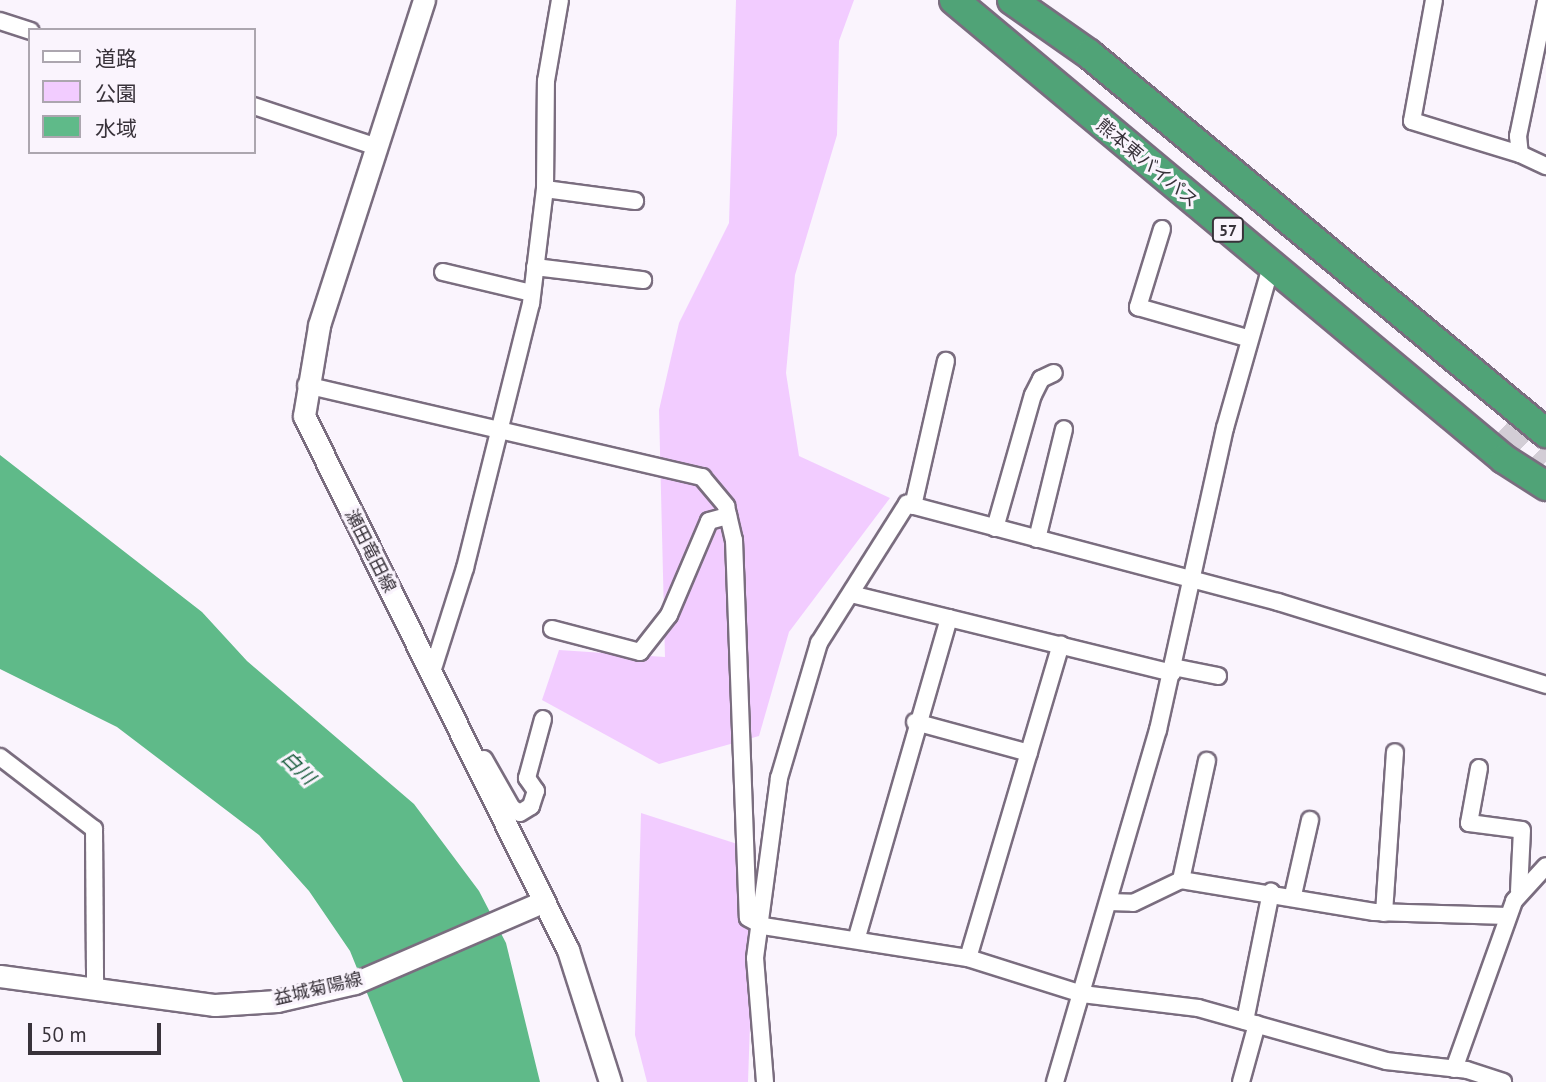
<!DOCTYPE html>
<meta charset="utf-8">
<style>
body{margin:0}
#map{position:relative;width:1546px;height:1082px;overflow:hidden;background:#faf4fd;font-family:"PT Sans","Noto Sans JP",sans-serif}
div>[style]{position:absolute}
.green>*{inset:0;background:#f2ccff}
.water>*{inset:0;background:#5fba89}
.highway-tunnel>*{height:28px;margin-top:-14px;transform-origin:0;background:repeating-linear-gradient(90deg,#d3cdd6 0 28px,transparent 0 42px)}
.roads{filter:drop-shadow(2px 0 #7a6d7f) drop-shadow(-2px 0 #7a6d7f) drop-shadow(0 2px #7a6d7f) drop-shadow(0 -2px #7a6d7f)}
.street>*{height:16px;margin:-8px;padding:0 8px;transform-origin:8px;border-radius:8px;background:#fff}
.secondary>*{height:21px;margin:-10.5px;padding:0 10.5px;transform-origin:10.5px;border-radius:10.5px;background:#fff}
.highway>*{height:28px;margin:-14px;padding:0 14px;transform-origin:14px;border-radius:14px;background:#50a377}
span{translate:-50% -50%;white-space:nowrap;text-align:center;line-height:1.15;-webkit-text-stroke:6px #faf4fd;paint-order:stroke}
.shield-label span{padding:2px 5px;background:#faf4fd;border:2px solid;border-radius:5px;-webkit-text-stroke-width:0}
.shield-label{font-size:16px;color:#38323a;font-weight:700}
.street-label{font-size:18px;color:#38323a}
.water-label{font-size:19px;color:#185c3c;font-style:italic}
.legend{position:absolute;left:28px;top:28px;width:228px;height:126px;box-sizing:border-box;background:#faf4fd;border:2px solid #aca6af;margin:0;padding:9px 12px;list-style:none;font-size:21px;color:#38323a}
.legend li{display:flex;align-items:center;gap:14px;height:35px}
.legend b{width:35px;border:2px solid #aca6af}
.scale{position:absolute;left:28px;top:1023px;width:133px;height:32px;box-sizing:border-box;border:4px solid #38323a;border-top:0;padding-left:9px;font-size:21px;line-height:24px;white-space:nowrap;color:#38323a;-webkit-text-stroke:5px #faf4fd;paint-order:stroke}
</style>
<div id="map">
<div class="green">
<i style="clip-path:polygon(736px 0,854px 0,839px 41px,837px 135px,795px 275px,786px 373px,799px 456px,890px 498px,789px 632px,759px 736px,659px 764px,542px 700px,559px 650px,665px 657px,659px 410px,679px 323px,729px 223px)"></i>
<i style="clip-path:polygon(641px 813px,756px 850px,748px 1082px,647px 1082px,635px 1035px)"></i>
</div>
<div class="water">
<i style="clip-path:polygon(0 455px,202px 612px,247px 661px,414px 804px,479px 891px,506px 943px,540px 1082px,403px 1082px,350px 951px,309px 891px,259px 835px,117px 727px,0 669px)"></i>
</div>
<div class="highway-tunnel">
<i style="left:1506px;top:424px;width:55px;rotate:43.5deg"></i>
</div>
<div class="roads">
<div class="street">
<i style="left:1434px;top:0;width:123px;rotate:100.3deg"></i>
<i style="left:1412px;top:121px;width:113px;rotate:17deg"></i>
<i style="left:1546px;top:1px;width:138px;rotate:101.7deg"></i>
<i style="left:1518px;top:136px;width:18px;rotate:84deg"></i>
<i style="left:1520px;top:154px;width:29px;rotate:25deg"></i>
<i style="left:0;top:21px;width:32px;rotate:18deg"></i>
<i style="left:254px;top:106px;width:126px;rotate:18.4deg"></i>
<i style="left:545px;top:189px;width:91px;rotate:7.6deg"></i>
<i style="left:1162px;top:229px;width:82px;rotate:107.1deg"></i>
<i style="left:1138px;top:307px;width:116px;rotate:15.9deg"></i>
<i style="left:535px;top:267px;width:109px;rotate:6.9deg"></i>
<i style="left:443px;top:272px;width:91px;rotate:13.3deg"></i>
<i style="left:306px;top:385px;width:407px;rotate:13.1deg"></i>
<i style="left:702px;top:477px;width:38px;rotate:50deg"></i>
<i style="left:726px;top:506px;width:35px;rotate:77deg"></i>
<i style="left:734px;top:540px;width:378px;rotate:87.9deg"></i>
<i style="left:748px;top:918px;width:17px;rotate:28deg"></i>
<i style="left:763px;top:926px;width:207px;rotate:8.9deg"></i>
<i style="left:968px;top:958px;width:120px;rotate:17.5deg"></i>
<i style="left:1082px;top:994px;width:117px;rotate:6.9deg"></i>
<i style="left:1198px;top:1008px;width:195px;rotate:15.7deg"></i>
<i style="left:1386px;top:1061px;width:81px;rotate:6.3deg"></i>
<i style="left:1467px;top:1070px;width:38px;rotate:18deg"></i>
<i style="left:913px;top:506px;width:149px;rotate:-77.2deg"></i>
<i style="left:995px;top:528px;width:138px;rotate:-74.1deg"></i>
<i style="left:1033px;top:395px;width:18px;rotate:-63deg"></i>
<i style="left:1041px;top:379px;width:14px;rotate:-25deg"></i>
<i style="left:1037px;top:539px;width:113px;rotate:-76.2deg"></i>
<i style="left:851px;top:594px;width:331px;rotate:13.8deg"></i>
<i style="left:552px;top:629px;width:91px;rotate:14.6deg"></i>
<i style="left:640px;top:652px;width:47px;rotate:-51.9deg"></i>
<i style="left:669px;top:615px;width:102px;rotate:-66.9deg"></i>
<i style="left:709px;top:521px;width:20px;rotate:-15deg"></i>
<i style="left:1173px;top:667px;width:46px;rotate:11.3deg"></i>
<i style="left:432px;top:672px;width:109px;rotate:-72.4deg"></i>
<i style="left:465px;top:568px;width:272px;rotate:-76deg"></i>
<i style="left:531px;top:304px;width:116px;rotate:-83.1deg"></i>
<i style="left:545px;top:189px;width:108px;rotate:-89.5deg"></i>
<i style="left:546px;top:81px;width:82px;rotate:-80.2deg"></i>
<i style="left:915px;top:722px;width:118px;rotate:15.2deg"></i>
<i style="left:0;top:757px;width:118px;rotate:37.5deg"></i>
<i style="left:94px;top:829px;width:157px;rotate:89.6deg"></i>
<i style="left:484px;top:759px;width:56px;rotate:60.3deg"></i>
<i style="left:512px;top:808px;width:9px;rotate:32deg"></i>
<i style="left:520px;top:813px;width:13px;rotate:-32deg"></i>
<i style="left:531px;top:806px;width:16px;rotate:-72deg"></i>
<i style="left:536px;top:791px;width:16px;rotate:-125deg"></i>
<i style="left:527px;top:778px;width:61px;rotate:-74.8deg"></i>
<i style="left:1479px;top:768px;width:56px;rotate:100.3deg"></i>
<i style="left:1469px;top:823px;width:53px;rotate:7.5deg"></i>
<i style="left:1522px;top:830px;width:61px;rotate:92.8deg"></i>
<i style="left:1181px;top:880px;width:122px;rotate:-77.7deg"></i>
<i style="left:1293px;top:895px;width:77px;rotate:-77.2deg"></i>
<i style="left:1109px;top:902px;width:24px;rotate:2deg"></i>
<i style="left:1133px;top:903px;width:53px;rotate:-25.6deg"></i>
<i style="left:1181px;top:880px;width:196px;rotate:9.4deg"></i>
<i style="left:1374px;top:912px;width:134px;rotate:1.7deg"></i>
<i style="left:1384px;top:913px;width:161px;rotate:-86.1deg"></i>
<i style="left:857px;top:937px;width:332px;rotate:-73.9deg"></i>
<i style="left:968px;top:958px;width:327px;rotate:-73.5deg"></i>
<i style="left:1245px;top:1021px;width:132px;rotate:-78.6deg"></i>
<i style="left:1454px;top:1069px;width:178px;rotate:-70.3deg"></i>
<i style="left:1514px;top:901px;width:47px;rotate:-47.6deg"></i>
<i style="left:765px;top:1082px;width:124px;rotate:-94.6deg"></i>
<i style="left:755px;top:958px;width:182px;rotate:-82.4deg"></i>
<i style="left:779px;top:778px;width:141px;rotate:-73.5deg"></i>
<i style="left:819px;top:643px;width:165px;rotate:-57.7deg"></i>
<i style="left:907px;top:504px;width:384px;rotate:14.8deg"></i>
<i style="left:1278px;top:602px;width:281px;rotate:17.2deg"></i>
<i style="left:1055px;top:1082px;width:367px;rotate:-73.7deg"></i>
<i style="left:1158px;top:730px;width:309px;rotate:-77.5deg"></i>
<i style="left:1225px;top:428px;width:168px;rotate:-74.1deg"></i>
<i style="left:1241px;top:1082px;width:60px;rotate:-74.6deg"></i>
</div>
<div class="secondary">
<i style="left:424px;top:0;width:342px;rotate:107.9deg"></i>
<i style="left:319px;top:326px;width:91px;rotate:99.5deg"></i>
<i style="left:304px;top:416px;width:596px;rotate:63.69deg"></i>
<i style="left:568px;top:950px;width:139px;rotate:72.3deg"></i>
<i style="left:0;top:976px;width:217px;rotate:7.7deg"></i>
<i style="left:215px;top:1005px;width:62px;rotate:-3.7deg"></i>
<i style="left:277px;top:1001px;width:80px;rotate:-13deg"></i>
<i style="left:355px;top:983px;width:202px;rotate:-23.4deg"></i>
</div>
<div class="highway">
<i style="left:954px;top:0;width:716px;rotate:39.85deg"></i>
<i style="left:1504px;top:459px;width:50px;rotate:32.7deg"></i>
<i style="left:1012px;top:0;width:94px;rotate:35deg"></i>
<i style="left:1089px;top:54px;width:594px;rotate:39.67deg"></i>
</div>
</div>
<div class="shield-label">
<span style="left:1228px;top:230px">57</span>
</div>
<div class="street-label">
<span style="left:1147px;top:163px;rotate:40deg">熊本東バイパス</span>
<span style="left:370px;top:551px;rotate:63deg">瀬田竜田線</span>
<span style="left:318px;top:989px;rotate:-13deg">益城菊陽線</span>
</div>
<div class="water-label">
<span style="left:298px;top:768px;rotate:44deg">白川</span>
</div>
<ul class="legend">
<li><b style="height:9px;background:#fff"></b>道路</li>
<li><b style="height:19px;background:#f2ccff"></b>公園</li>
<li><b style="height:19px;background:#5fba89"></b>水域</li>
</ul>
<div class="scale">50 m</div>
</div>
